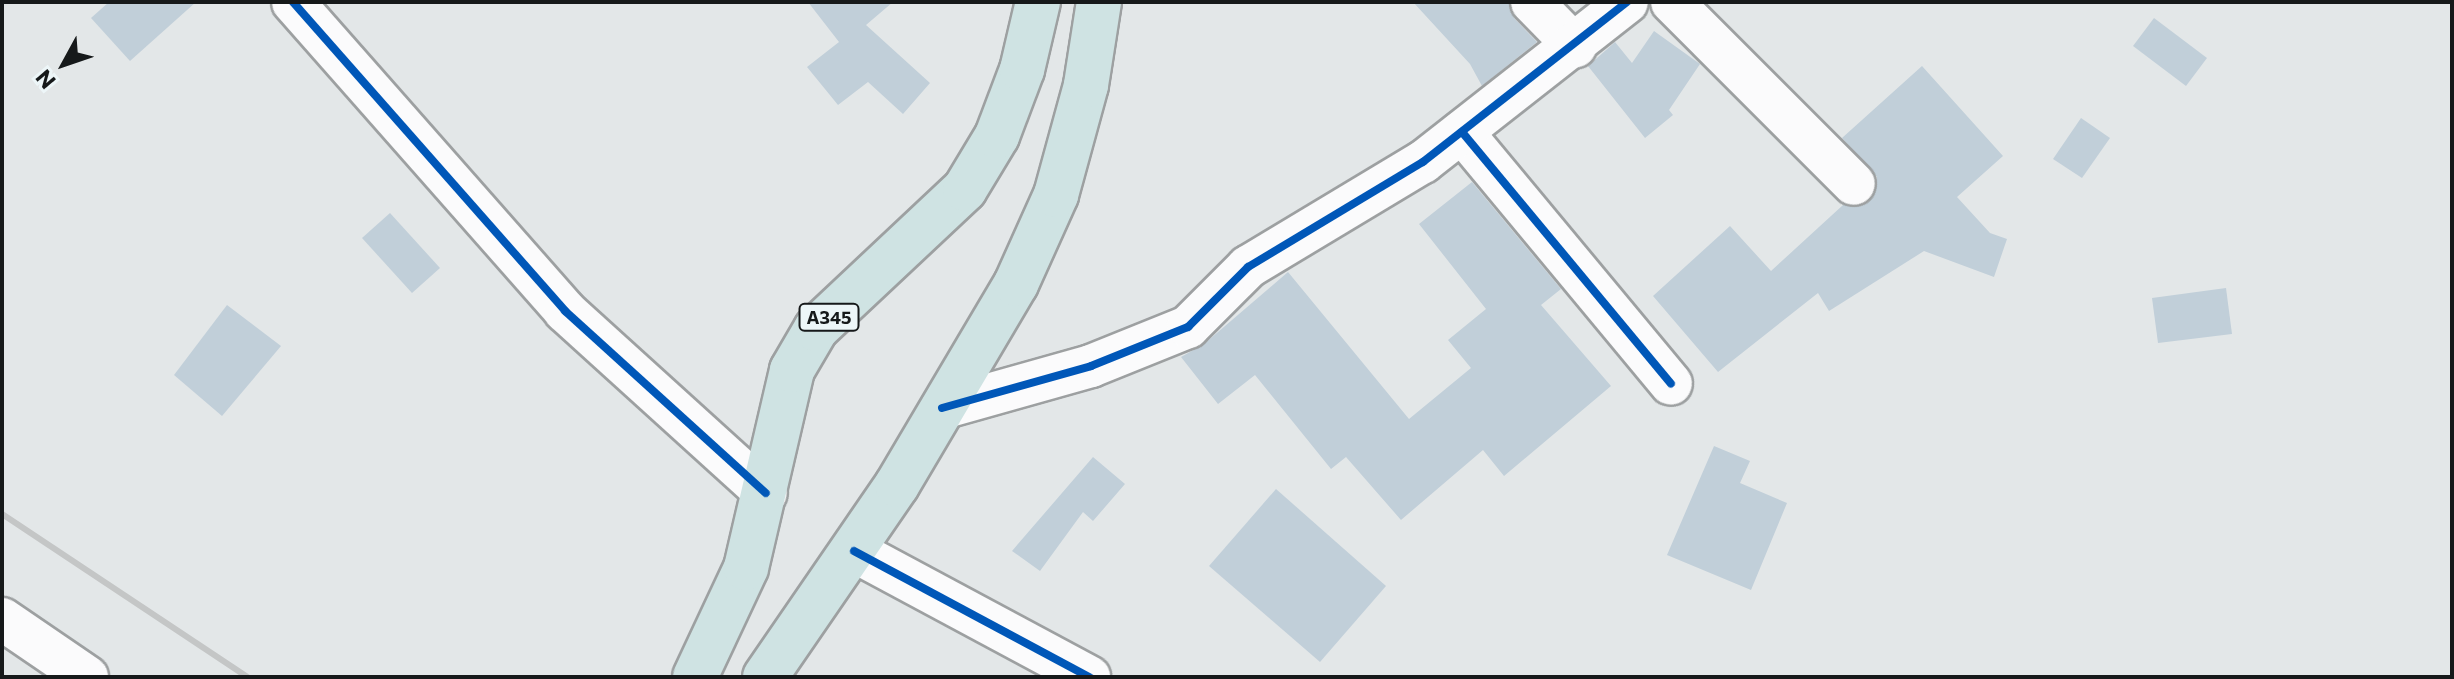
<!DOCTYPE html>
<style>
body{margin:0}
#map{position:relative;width:2454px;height:679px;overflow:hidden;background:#e3e7e8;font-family:Commissioner,sans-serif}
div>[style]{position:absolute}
.building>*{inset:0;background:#c1cfd9}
.roads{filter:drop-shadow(2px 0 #9da0a1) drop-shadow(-2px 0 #9da0a1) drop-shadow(0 2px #9da0a1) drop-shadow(0 -2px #9da0a1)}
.minor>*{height:42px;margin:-21px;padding:0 21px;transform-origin:21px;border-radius:21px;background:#fbfbfc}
.trunk>*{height:44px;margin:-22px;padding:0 22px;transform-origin:22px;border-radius:22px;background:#cfe3e3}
.rail>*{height:6px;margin:-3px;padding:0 3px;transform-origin:3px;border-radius:3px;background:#c4c6c6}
.cycleway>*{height:8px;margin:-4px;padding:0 4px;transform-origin:4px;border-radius:4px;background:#0057b8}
span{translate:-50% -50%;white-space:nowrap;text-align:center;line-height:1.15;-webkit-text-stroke:6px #edf6f8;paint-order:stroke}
.shield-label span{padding:2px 6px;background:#edf6f8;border:2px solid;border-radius:6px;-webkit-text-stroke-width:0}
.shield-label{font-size:18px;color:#16191a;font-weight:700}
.frame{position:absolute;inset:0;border:4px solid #16191a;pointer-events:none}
.north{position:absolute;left:24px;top:24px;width:80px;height:80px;-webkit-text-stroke:6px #edf6f8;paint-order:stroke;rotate:230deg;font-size:22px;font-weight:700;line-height:32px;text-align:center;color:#16191a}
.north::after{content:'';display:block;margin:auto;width:28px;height:36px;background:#16191a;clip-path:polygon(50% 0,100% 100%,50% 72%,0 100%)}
</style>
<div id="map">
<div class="building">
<i style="clip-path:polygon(109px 2px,196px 2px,130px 61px,91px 18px)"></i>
<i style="clip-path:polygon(808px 2px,893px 2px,866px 25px,930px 83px,903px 114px,868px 82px,838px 105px,807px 67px,839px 42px)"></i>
<i style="clip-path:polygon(1413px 2px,1509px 2px,1514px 18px,1537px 42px,1482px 86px,1470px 64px)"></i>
<i style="clip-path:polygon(2154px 18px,2207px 58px,2186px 86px,2133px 46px)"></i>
<i style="clip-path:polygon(1654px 31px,1700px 64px,1669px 110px,1673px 115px,1645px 138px,1588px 66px,1615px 42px,1632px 63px)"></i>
<i style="clip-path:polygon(1922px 66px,2003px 156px,1957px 197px,1990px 233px,2007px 239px,1994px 277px,1924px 251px,1829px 311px,1818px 293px,1718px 372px,1653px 296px,1730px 226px,1771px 271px,1843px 205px,1870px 201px,1877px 177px,1842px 138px)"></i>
<i style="clip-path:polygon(2081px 118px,2110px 138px,2082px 178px,2053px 159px)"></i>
<i style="clip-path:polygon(1472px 182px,1561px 289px,1541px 305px,1611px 386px,1504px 476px,1483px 450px,1401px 520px,1346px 457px,1331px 469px,1255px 375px,1218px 404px,1181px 357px,1204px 344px,1288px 272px,1409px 419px,1471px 368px,1448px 340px,1486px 309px,1419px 224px)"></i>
<i style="clip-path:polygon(390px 213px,440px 268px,412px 293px,362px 238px)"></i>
<i style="clip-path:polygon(2226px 288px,2232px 334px,2158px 343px,2152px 298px)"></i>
<i style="clip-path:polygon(227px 305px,281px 346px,222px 416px,174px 375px)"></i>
<i style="clip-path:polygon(1714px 446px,1750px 461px,1740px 483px,1787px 503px,1751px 590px,1667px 555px)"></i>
<i style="clip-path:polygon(1093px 457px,1125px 484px,1093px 521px,1083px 512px,1040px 571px,1012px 551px)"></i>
<i style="clip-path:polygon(1276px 489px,1386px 586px,1320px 662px,1209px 566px)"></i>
</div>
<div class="roads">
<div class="minor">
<i style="left:293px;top:2px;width:412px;rotate:48.6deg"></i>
<i style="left:565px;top:311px;width:271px;rotate:42.2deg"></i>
<i style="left:1532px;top:2px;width:62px;rotate:45.7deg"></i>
<i style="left:1672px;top:2px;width:257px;rotate:45deg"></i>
<i style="left:1462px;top:132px;width:327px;rotate:50.3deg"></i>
<i style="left:942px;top:408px;width:155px;rotate:-15.7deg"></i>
<i style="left:1091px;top:366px;width:105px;rotate:-21.9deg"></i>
<i style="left:1188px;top:327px;width:85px;rotate:-45deg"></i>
<i style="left:1248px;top:267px;width:204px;rotate:-31deg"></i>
<i style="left:1423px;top:162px;width:259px;rotate:-38.1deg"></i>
<i style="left:854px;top:551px;width:267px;rotate:28.2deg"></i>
<i style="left:2px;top:619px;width:103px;rotate:34.3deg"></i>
</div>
<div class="trunk">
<i style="left:695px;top:677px;width:120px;rotate:-64.9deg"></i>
<i style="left:746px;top:568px;width:203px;rotate:-76.9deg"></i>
<i style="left:792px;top:370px;width:48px;rotate:-59.7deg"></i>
<i style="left:816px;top:329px;width:204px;rotate:-43.2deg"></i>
<i style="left:965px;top:189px;width:62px;rotate:-58.9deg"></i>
<i style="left:997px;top:136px;width:71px;rotate:-69.3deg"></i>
<i style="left:1022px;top:70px;width:70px;rotate:-76.8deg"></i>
<i style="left:765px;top:677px;width:233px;rotate:-55.5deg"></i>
<i style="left:897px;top:485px;width:234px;rotate:-59.4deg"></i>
<i style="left:1016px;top:284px;width:98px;rotate:-65.8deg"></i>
<i style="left:1056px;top:195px;width:114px;rotate:-74.7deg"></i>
<i style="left:1086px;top:85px;width:84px;rotate:-81.1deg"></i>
</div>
</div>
<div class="rail">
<i style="left:2px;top:514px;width:294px;rotate:33.6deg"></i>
</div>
<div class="cycleway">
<i style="left:293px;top:2px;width:412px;rotate:48.6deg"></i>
<i style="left:565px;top:311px;width:271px;rotate:42.2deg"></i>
<i style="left:1462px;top:132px;width:327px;rotate:50.3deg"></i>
<i style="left:942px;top:408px;width:155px;rotate:-15.7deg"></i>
<i style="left:1091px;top:366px;width:105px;rotate:-21.9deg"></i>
<i style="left:1188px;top:327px;width:85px;rotate:-45deg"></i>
<i style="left:1248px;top:267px;width:204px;rotate:-31deg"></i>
<i style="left:1423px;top:162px;width:259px;rotate:-38.1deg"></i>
<i style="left:854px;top:551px;width:267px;rotate:28.2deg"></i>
</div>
<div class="shield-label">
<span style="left:829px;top:317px">A345</span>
</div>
<div class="frame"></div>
<div class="north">N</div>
</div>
